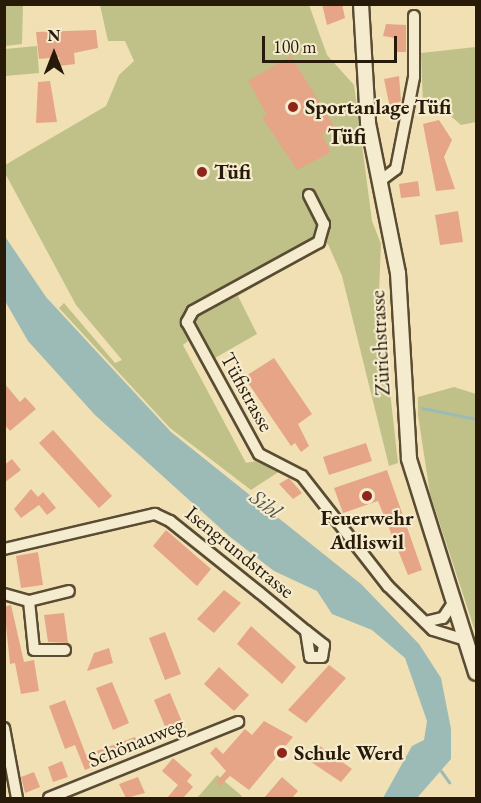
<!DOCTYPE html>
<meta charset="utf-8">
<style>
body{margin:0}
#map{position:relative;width:481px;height:803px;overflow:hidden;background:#f0e0b4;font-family:"EB Garamond",serif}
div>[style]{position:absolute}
.green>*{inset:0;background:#bfc189}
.water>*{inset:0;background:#9dbbb6}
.stream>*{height:3px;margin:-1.5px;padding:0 1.5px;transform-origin:1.5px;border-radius:1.5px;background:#9dbbb6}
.building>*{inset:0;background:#e6a587}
.roads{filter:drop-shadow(2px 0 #594c33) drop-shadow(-2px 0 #594c33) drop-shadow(0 2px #594c33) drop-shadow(0 -2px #594c33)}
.street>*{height:10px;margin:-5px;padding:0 5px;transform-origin:5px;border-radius:5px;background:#f5ebce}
.secondary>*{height:14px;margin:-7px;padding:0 7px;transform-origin:7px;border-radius:7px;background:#f5ebce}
.dots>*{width:16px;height:16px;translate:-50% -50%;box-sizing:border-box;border:3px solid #f5ebce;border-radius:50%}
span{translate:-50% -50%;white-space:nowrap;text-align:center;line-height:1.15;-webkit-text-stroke:4.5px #f5ebce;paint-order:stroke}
.poi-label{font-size:21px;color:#271a08;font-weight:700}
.left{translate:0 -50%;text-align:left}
.street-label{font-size:21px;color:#271a08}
.neighbourhood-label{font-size:22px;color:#271a08;font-weight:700}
.water-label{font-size:22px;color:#505245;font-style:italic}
.frame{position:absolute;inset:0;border:6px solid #271a08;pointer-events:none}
.north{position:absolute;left:24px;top:24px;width:60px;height:60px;-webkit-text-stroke:4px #f5ebce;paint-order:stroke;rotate:0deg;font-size:16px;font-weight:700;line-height:24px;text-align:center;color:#271a08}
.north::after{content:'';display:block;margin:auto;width:21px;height:27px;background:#271a08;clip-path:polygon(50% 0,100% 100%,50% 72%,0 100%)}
.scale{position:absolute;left:262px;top:36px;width:135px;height:27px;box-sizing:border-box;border:3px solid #271a08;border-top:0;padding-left:8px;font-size:18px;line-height:21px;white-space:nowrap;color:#271a08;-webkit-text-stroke:4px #f5ebce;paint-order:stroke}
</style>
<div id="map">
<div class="green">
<i style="clip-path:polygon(5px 4px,23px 5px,22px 44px,5px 46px)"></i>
<i style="clip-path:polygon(100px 5px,309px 5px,327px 55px,354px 85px,372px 221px,381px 244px,379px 293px,398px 463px,389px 466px,342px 276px,328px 244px,238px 296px,257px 334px,215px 358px,195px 322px,182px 328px,188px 341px,183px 345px,246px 463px,256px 461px,280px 471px,251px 490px,170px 428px,59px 308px,64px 303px,115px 363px,122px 360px,76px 305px,5px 173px,5px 165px,106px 106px,119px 75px,134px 61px,125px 41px,108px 41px)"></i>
<i style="clip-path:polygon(37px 46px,39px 73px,5px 76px,5px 49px)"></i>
<i style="clip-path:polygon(476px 47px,476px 122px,461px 125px,445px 111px,423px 105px,421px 53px)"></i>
<i style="clip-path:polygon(454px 387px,476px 394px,476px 634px,430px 494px,418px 415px,418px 397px)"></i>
<i style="clip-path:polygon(217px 775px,242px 796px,240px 798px,197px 798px)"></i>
</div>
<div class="water">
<i style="clip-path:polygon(4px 235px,46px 297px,171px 432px,361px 584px,419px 644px,441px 678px,451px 729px,451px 759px,417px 798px,383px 798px,412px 746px,424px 740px,427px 721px,405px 658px,372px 630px,332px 614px,317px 591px,274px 571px,229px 536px,95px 415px,28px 341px,5px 301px)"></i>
</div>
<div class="stream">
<i style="left:422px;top:408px;width:55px;rotate:11.5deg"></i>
<i style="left:441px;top:771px;width:14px;rotate:54deg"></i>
</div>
<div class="building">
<i style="clip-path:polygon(322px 4px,342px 4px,345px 18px,327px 25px)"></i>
<i style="clip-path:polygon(386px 24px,406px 25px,406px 52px,395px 52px,395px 38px,383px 36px)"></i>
<i style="clip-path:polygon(96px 30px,98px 48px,74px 53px,75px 64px,60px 66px,59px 57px,39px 59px,36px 32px)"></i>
<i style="clip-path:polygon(291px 56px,335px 128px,322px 135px,331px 152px,297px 170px,262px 117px,267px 115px,248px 81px)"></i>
<i style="clip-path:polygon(399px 76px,401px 101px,390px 108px,384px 79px)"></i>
<i style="clip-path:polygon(50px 81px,57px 122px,36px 123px,38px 82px)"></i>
<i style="clip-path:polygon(439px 120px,452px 140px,444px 157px,455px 189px,436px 191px,423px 124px)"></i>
<i style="clip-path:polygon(418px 181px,420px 196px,401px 198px,399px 184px)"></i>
<i style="clip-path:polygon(458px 211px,463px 242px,440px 245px,435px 215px)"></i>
<i style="clip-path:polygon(274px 358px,312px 414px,298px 424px,309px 446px,301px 452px,295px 443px,291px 446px,244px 377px)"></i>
<i style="clip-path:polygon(4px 383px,20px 402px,25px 397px,36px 409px,10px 431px,4px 424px)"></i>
<i style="clip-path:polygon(53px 430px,112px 496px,99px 508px,39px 443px)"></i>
<i style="clip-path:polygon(366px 443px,372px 461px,329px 475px,323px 457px)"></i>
<i style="clip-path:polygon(12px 459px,21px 470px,4px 483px,4px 465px)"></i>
<i style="clip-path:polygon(387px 470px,422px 570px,408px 575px,378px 501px,343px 513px,334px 488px)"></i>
<i style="clip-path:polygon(289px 478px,302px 493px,293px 499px,279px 484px)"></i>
<i style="clip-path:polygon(31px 489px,38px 497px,43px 492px,56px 508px,47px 515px,39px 505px,21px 518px,14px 509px)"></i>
<i style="clip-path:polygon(166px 530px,211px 569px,197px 586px,153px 546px)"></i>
<i style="clip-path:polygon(38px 552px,43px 585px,21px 588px,16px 556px)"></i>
<i style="clip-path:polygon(224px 590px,241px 603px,214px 633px,197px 619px)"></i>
<i style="clip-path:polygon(11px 605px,24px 662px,34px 660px,39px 691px,21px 694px,15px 663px,10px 664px,4px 607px)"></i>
<i style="clip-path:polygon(64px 613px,68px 643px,48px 642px,44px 615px)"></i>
<i style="clip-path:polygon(251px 626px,296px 667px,282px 684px,237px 644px)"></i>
<i style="clip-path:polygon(165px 632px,181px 674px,165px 680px,149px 638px)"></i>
<i style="clip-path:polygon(109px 648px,113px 663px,87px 671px,94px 653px)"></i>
<i style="clip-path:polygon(329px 665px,346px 678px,306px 723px,288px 710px)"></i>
<i style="clip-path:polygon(219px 667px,249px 695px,234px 711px,204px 684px)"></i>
<i style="clip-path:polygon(112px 682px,129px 723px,113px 730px,96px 688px)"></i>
<i style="clip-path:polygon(170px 693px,185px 729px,169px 736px,154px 700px)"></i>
<i style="clip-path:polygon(65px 700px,86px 755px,135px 737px,140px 748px,85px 770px,75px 745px,65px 749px,49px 706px)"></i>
<i style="clip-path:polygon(264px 721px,293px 737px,249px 790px,230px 776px,220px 786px,216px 782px,226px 771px,210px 753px,216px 747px,223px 754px,245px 729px,252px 735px)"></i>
<i style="clip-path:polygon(317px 744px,352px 769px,341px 782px,305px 758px)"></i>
<i style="clip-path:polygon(173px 758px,192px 775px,187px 781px,193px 787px,183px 798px,167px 798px,178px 785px,162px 771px)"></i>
<i style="clip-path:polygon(62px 761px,68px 777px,53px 782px,48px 767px)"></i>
<i style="clip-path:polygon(34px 772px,40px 787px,25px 793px,21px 777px)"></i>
<i style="clip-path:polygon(138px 777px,145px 793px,126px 798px,119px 784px)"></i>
<i style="clip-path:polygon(282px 777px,298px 791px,292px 798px,264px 798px)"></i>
</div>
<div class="roads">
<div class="street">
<i style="left:380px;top:181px;width:20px;rotate:-37deg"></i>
<i style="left:396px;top:169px;width:94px;rotate:-78.9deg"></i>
<i style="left:414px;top:77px;width:61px;rotate:-90deg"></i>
<i style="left:309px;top:195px;width:33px;rotate:63deg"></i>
<i style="left:324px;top:224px;width:19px;rotate:106deg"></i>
<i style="left:319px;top:242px;width:144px;rotate:151.3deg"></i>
<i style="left:193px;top:311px;width:13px;rotate:119deg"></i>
<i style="left:187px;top:322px;width:150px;rotate:61.4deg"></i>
<i style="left:259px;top:454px;width:48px;rotate:27.1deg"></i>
<i style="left:302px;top:476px;width:140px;rotate:52deg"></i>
<i style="left:388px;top:586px;width:63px;rotate:44.4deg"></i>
<i style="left:433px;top:630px;width:34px;rotate:17deg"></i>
<i style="left:4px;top:549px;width:155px;rotate:-13.1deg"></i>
<i style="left:155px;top:514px;width:17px;rotate:25deg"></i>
<i style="left:170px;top:521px;width:115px;rotate:38.7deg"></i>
<i style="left:260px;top:593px;width:60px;rotate:39.6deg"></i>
<i style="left:306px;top:631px;width:23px;rotate:38deg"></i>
<i style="left:324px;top:645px;width:12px;rotate:99deg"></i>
<i style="left:322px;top:657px;width:12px;rotate:180deg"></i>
<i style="left:310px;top:657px;width:26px;rotate:-99deg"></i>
<i style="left:4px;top:594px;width:26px;rotate:16deg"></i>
<i style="left:29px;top:601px;width:41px;rotate:-14deg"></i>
<i style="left:29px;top:601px;width:49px;rotate:84.2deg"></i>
<i style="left:34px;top:650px;width:31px"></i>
<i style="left:425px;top:622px;width:18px;rotate:-13deg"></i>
<i style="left:443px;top:618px;width:18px;rotate:-56deg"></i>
<i style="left:4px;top:728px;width:71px;rotate:79.5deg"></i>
<i style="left:49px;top:798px;width:204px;rotate:-21.9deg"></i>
</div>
<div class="secondary">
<i style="left:361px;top:4px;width:119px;rotate:86.6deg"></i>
<i style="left:368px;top:123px;width:153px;rotate:78.7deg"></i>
<i style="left:398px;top:273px;width:186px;rotate:86.6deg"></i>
<i style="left:409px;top:459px;width:224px;rotate:72.6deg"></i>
</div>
</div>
<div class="dots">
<i style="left:293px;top:107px;background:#8f2418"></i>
<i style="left:202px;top:172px;background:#8f2418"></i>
<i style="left:367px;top:496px;background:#8f2418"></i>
<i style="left:282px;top:753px;background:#8f2418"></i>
</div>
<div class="poi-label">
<span class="left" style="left:305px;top:107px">Sportanlage Tüfi</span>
<span class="left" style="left:214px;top:172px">Tüfi</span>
<span style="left:367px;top:530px">Feuerwehr<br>Adliswil</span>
<span class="left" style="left:294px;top:753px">Schule Werd</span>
</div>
<div class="street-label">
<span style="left:380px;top:343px;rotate:-93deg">Zürichstrasse</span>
<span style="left:247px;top:392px;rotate:61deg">Tüfistrasse</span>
<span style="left:240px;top:552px;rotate:39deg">Isengrundstrasse</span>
<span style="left:136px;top:742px;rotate:-22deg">Schönauweg</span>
</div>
<div class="neighbourhood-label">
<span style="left:347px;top:137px">Tüfi</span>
</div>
<div class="water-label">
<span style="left:266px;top:504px;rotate:38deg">Sihl</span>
</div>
<div class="frame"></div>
<div class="north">N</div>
<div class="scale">100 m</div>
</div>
